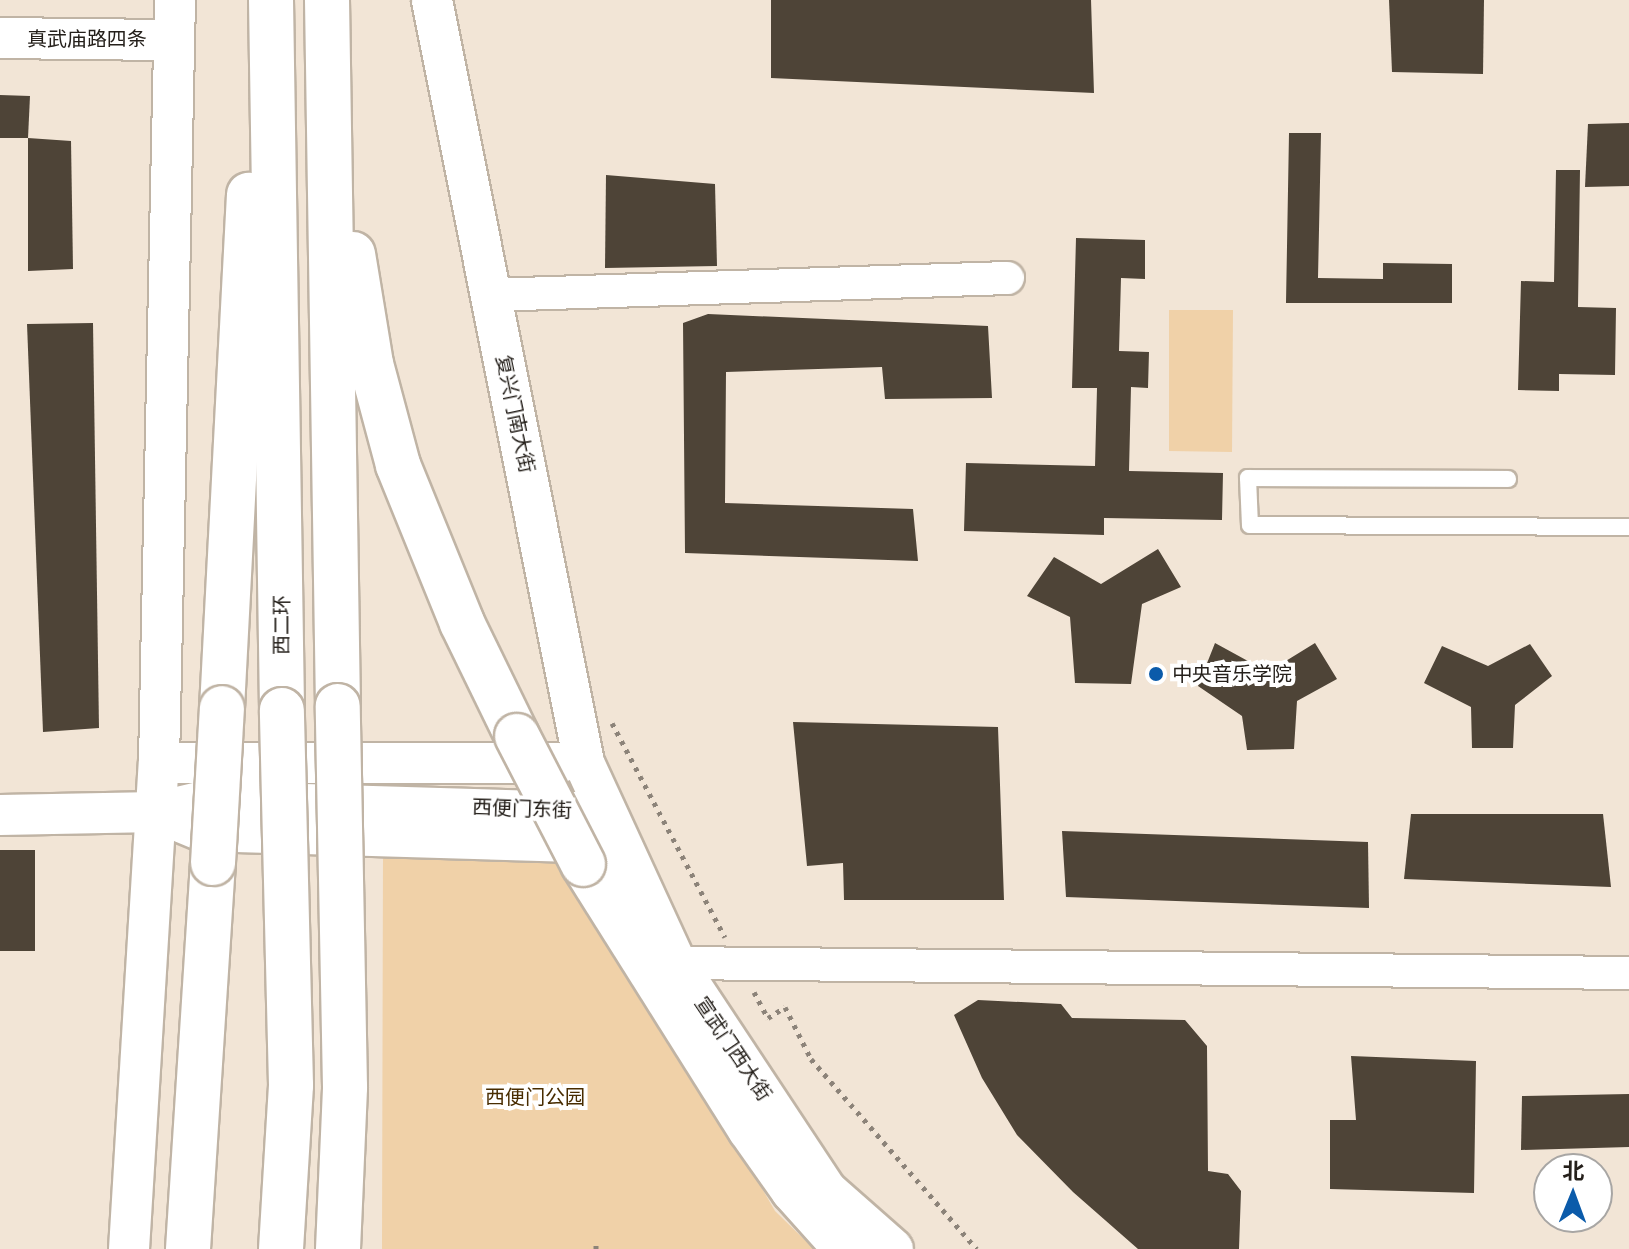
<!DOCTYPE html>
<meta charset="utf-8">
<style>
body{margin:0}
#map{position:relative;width:1629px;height:1249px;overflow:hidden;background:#f2e5d6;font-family:"PT Sans Narrow","Noto Sans SC",sans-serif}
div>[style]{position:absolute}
.green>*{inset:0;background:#f0d1a8}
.building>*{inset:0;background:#4e4437}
.path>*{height:5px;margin-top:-2.5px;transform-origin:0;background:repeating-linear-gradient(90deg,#8c8379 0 4px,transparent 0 10px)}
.roads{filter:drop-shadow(2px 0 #c0b4a5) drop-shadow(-2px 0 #c0b4a5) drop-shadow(0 2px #c0b4a5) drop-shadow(0 -2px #c0b4a5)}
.service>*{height:16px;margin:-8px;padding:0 8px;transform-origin:8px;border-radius:8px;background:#fff}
.minor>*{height:32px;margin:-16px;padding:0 16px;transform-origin:16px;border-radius:16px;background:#fff}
.tertiary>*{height:40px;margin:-20px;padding:0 20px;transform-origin:20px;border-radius:20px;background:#fff}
.trunk>*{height:44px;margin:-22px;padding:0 22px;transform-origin:22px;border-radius:22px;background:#fff}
.bridges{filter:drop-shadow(2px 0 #c0b4a5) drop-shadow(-2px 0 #c0b4a5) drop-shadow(0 2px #c0b4a5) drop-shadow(0 -2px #c0b4a5)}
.trunk-bridge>*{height:44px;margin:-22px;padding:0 22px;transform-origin:22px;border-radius:22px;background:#fff}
.dots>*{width:22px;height:22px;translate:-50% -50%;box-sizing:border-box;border:4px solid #fff;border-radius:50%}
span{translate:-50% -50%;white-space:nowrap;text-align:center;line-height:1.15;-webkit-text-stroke:8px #fff;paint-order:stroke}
.street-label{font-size:20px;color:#25201b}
.poi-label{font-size:20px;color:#25201b}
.left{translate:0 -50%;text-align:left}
.park-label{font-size:20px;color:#482c00}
.north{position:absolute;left:1533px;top:1153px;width:80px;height:80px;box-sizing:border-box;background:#fff;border:2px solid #a8a6a4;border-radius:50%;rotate:1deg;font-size:22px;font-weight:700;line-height:32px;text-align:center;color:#25201b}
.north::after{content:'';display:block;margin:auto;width:28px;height:36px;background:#0b5baa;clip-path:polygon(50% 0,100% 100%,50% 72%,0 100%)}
</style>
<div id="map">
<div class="green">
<i style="clip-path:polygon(1169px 310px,1233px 310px,1232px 452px,1169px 451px)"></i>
<i style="clip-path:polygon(383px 849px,569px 854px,775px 1211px,814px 1249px,382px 1249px)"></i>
</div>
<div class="building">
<i style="clip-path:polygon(771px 0,1091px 0,1094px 93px,771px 78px)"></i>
<i style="clip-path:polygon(1389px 0,1484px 0,1483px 74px,1392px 72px)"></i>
<i style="clip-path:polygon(0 95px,30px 96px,28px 138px,0 138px)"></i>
<i style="clip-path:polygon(1629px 123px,1629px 186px,1585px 187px,1588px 124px)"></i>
<i style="clip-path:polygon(1289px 133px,1321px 133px,1318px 278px,1383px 279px,1383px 263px,1452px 264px,1452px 303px,1286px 303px)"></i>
<i style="clip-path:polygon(28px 138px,71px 141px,73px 269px,28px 271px)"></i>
<i style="clip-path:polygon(1556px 170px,1580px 170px,1578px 307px,1616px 308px,1615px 375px,1559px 374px,1559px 391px,1518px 390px,1521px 281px,1554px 282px)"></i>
<i style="clip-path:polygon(606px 175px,715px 184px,717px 266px,605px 268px)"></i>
<i style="clip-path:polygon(1076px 238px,1145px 240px,1145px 279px,1121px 278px,1119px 351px,1149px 352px,1148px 388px,1131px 387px,1129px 471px,1223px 473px,1222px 520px,1104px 518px,1104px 535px,964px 531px,966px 463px,1095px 466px,1097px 388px,1072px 388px)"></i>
<i style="clip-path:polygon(708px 314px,988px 326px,992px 398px,885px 399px,882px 367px,726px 372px,725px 503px,913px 509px,918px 561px,685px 553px,683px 323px)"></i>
<i style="clip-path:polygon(93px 323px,99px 728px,43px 732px,27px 324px)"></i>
<i style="clip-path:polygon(1158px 549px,1181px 587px,1142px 604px,1131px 684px,1075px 683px,1070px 617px,1027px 596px,1054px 557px,1101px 584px)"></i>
<i style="clip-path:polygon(1215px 643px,1268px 672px,1315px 643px,1337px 679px,1297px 701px,1294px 749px,1247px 750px,1242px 716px,1198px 686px)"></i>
<i style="clip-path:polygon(1530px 644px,1552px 676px,1515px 705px,1513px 748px,1472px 748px,1471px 707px,1424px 683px,1442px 646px,1488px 666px)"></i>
<i style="clip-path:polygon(793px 722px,998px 727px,1004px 900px,844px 900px,843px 863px,807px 866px)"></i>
<i style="clip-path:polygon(1411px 814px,1603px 814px,1611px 887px,1404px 879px)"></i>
<i style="clip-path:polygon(1062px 831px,1368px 842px,1369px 908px,1066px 897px)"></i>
<i style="clip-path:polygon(0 850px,35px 850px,35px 951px,0 951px)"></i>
<i style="clip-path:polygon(978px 1000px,1061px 1004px,1072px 1018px,1185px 1020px,1207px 1046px,1208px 1171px,1228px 1174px,1241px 1191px,1239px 1249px,1138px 1249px,1073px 1192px,1017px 1135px,982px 1078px,954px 1015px)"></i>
<i style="clip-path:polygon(1351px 1056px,1476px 1061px,1474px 1193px,1330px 1189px,1330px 1120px,1356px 1120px)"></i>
<i style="clip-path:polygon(1629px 1094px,1629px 1147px,1521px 1150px,1522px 1096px)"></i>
</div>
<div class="path">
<i style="left:612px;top:723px;width:242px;rotate:62.2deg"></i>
<i style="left:754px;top:992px;width:30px;rotate:62deg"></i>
<i style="left:768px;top:1018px;width:20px;rotate:-33deg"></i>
<i style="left:785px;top:1007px;width:58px;rotate:63.4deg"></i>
<i style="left:811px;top:1059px;width:252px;rotate:48.9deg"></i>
<i style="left:596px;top:1245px;width:4px;rotate:90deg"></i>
</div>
<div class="roads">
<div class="service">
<i style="left:1508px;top:479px;width:260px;rotate:-179.8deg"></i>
<i style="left:1248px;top:478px;width:47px;rotate:87.6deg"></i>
<i style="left:1250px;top:525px;width:379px;rotate:0.3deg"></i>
</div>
<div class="minor">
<i style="left:490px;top:295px;width:518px;rotate:-1.88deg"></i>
<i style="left:676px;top:963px;width:953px;rotate:0.6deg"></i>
</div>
<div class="tertiary">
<i style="left:432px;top:0;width:778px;rotate:78.73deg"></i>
<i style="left:584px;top:763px;width:220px;rotate:65.3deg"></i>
<i style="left:676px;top:963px;width:272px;rotate:56.5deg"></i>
<i style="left:826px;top:1190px;width:89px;rotate:41.4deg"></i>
<i style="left:0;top:38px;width:174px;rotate:0.7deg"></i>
<i style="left:159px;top:763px;width:400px"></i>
<i style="left:0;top:815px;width:157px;rotate:-1.1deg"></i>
<i style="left:157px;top:812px;width:47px;rotate:-13.4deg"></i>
<i style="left:203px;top:801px;width:379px;rotate:1.7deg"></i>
<i style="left:183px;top:823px;width:21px;rotate:23deg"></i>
<i style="left:202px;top:831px;width:380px;rotate:1.7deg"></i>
<i style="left:582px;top:842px;width:19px;rotate:-32deg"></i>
<i style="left:129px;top:1249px;width:487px;rotate:-86.5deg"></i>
<i style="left:159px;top:763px;width:763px;rotate:-88.8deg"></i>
</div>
<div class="trunk">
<i style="left:271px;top:0;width:710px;rotate:89.11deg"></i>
<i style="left:327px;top:0;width:706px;rotate:89.11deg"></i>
<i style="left:353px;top:254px;width:111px;rotate:80.7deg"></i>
<i style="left:371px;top:364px;width:105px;rotate:75deg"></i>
<i style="left:398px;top:465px;width:170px;rotate:67.9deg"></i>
<i style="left:462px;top:623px;width:126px;rotate:64deg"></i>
<i style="left:222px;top:708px;width:514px;rotate:-86.99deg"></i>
<i style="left:583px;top:864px;width:313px;rotate:57.8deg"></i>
<i style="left:750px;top:1129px;width:75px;rotate:54.8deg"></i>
<i style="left:793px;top:1190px;width:79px;rotate:48.1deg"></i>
<i style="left:188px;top:1249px;width:387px;rotate:-86.3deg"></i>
</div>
</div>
<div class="bridges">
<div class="trunk-bridge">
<i style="left:517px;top:736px;width:144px;rotate:62.7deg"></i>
<i style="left:213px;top:863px;width:155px;rotate:-86.7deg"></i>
<i style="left:281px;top:1249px;width:164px;rotate:-86.5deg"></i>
<i style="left:291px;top:1085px;width:375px;rotate:-91.4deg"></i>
<i style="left:338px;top:1249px;width:162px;rotate:-87.5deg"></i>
<i style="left:345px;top:1087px;width:381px;rotate:-91.1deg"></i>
</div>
</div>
<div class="dots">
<i style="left:1156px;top:674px;background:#0b5baa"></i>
</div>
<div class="street-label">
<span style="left:87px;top:39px">真武庙路四条</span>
<span style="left:515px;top:414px;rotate:78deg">复兴门南大街</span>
<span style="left:282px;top:625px;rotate:-90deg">西二环</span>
<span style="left:522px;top:809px;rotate:2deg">西便门东街</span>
<span style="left:733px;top:1049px;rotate:56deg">宣武门西大街</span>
</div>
<div class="poi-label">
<span class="left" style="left:1172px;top:674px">中央音乐学院</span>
</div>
<div class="park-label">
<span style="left:535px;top:1097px">西便门公园</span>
</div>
<div class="north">北</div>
</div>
